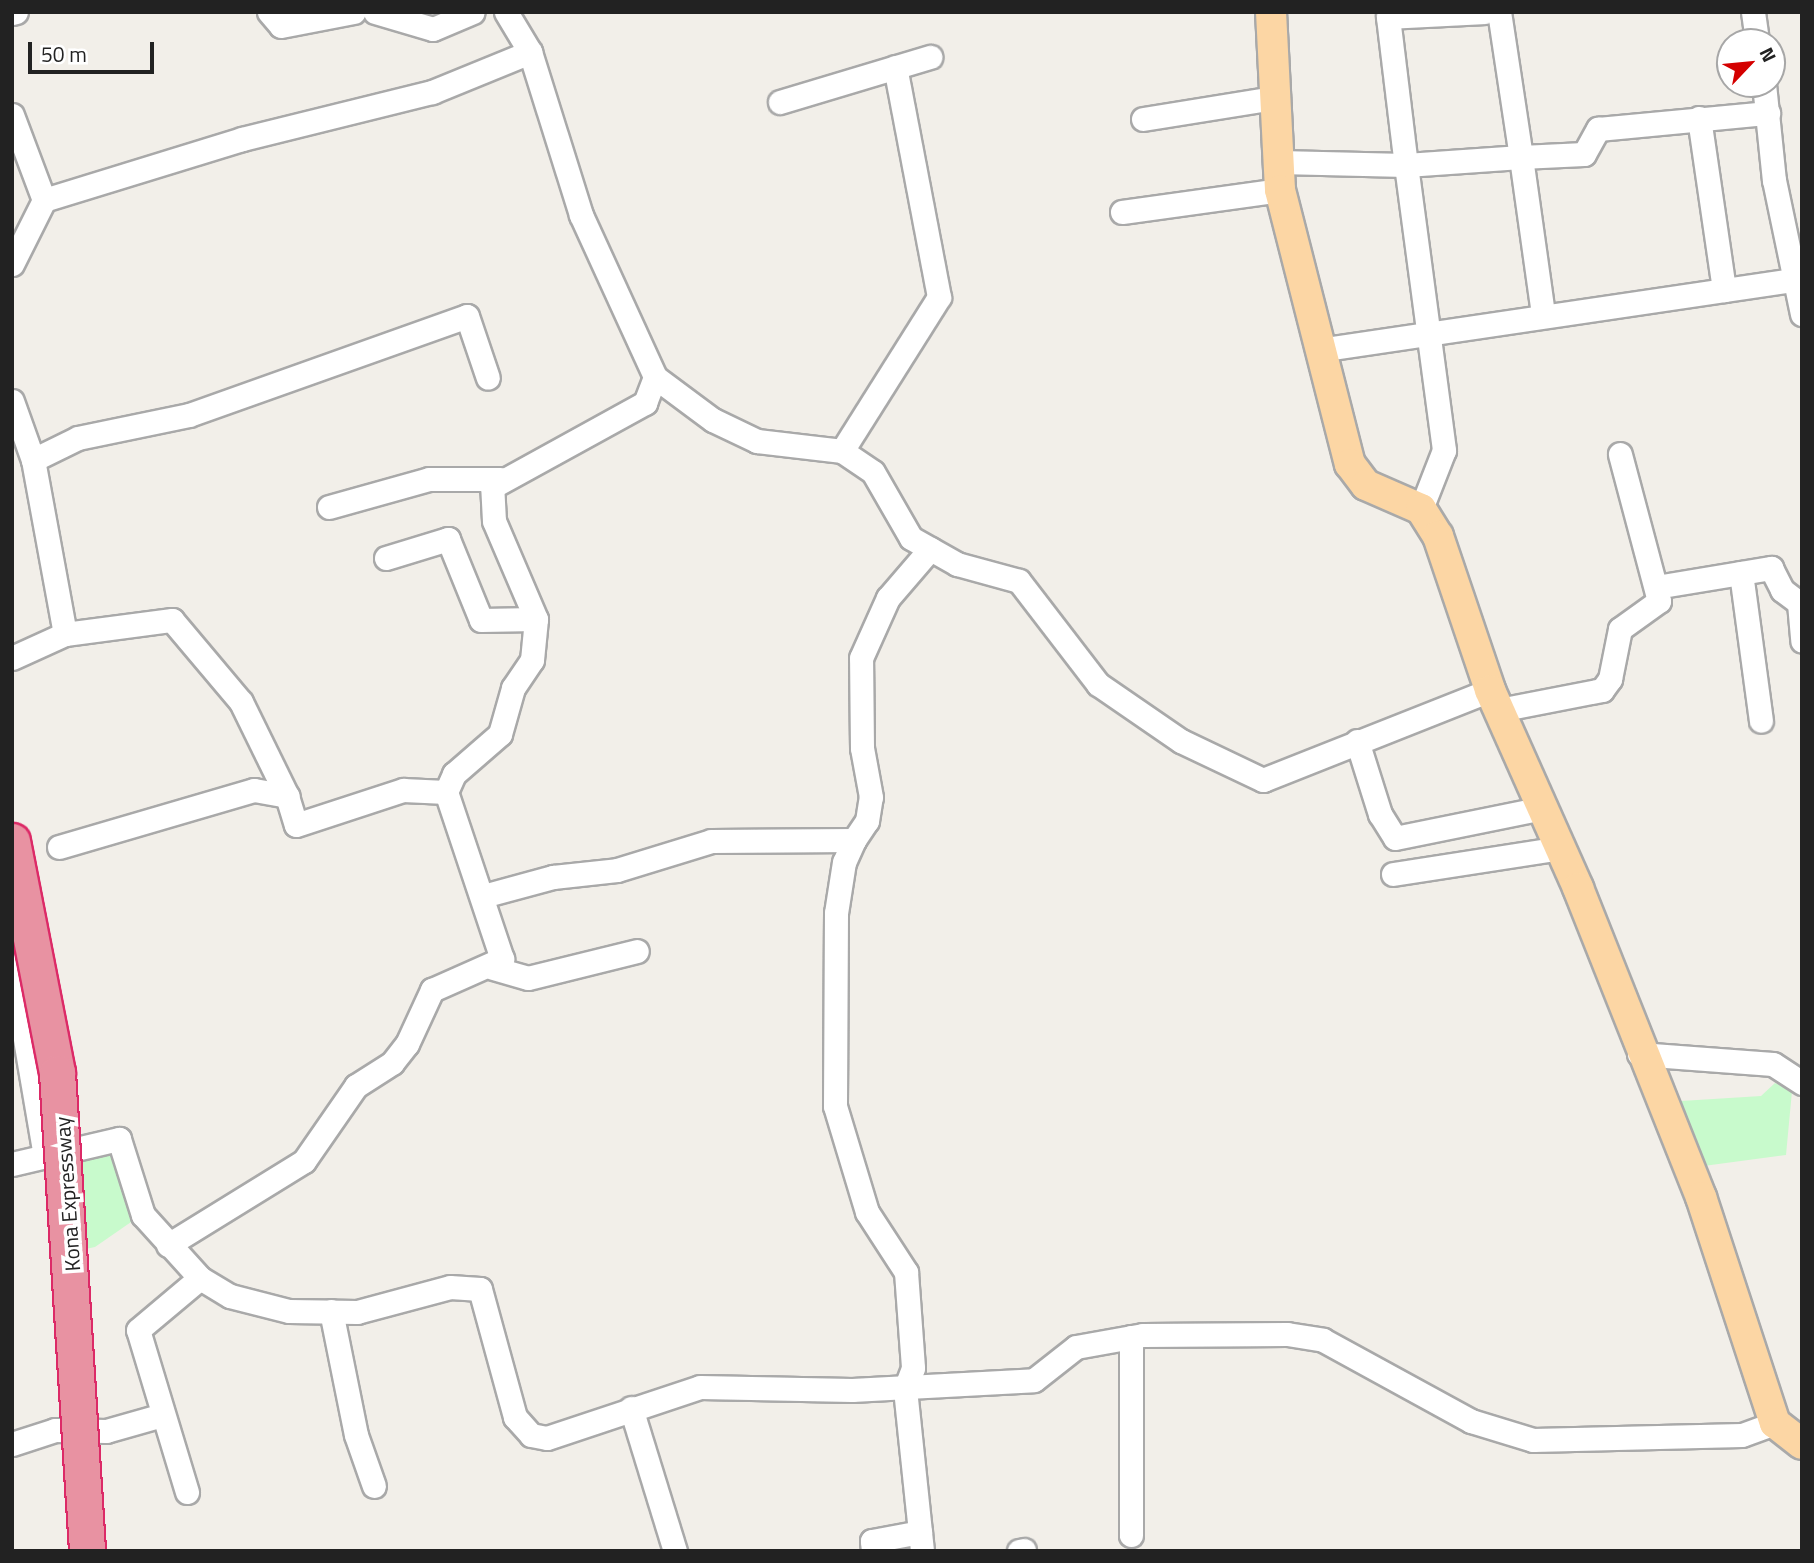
<!DOCTYPE html>
<style>
body{margin:0}
#map{position:relative;width:1814px;height:1563px;overflow:hidden;background:#f2efe9;font-family:"Titillium Web",sans-serif}
div>[style]{position:absolute}
.park>*{inset:0;background:#c8facc}
.roads{filter:drop-shadow(2px 0 #a9a9a9) drop-shadow(-2px 0 #a9a9a9) drop-shadow(0 2px #a9a9a9) drop-shadow(0 -2px #a9a9a9)}
.minor>*{height:23px;margin:-11.5px;padding:0 11.5px;transform-origin:11.5px;border-radius:11.5px;background:#fff}
.major>*{height:30px;margin:-15px;padding:0 15px;transform-origin:15px;border-radius:15px;background:#fcd6a4}
.bridges{filter:drop-shadow(2px 0 #dc2a67) drop-shadow(-2px 0 #dc2a67) drop-shadow(0 2px #dc2a67) drop-shadow(0 -2px #dc2a67)}
.highway-bridge>*{height:35px;margin:-17.5px;padding:0 17.5px;transform-origin:17.5px;border-radius:17.5px;background:#e892a2}
span{translate:-50% -50%;white-space:nowrap;text-align:center;line-height:1.15;-webkit-text-stroke:7px #fff;paint-order:stroke}
.street-label{font-size:21px;color:#222}
.frame{position:absolute;inset:0;border:14px solid #222;pointer-events:none}
.north{position:absolute;left:1716px;top:28px;width:70px;height:70px;box-sizing:border-box;background:#fff;border:2px solid #a7a7a7;border-radius:50%;rotate:64deg;font-size:19px;font-weight:700;line-height:28px;text-align:center;color:#222}
.north::after{content:'';display:block;margin:auto;width:24px;height:32px;background:#d40000;clip-path:polygon(50% 0,100% 100%,50% 72%,0 100%)}
.scale{position:absolute;left:28px;top:42px;width:126px;height:32px;box-sizing:border-box;border:4px solid #222;border-top:0;padding-left:9px;font-size:21px;line-height:24px;white-space:nowrap;color:#222;-webkit-text-stroke:5px #fff;paint-order:stroke}
</style>
<div id="map">
<div class="park">
<i style="clip-path:polygon(1775px 1083px,1792px 1091px,1786px 1155px,1696px 1167px,1681px 1101px,1761px 1096px)"></i>
<i style="clip-path:polygon(110px 1153px,134px 1220px,95px 1247px,76px 1251px,69px 1158px)"></i>
</div>
<div class="roads">
<div class="minor">
<i style="left:269px;top:12px;width:18px;rotate:49deg"></i>
<i style="left:281px;top:26px;width:74px;rotate:-10.9deg"></i>
<i style="left:375px;top:12px;width:60px;rotate:16.3deg"></i>
<i style="left:433px;top:29px;width:43px;rotate:-23deg"></i>
<i style="left:506px;top:12px;width:47px;rotate:59deg"></i>
<i style="left:530px;top:52px;width:171px;rotate:72.6deg"></i>
<i style="left:581px;top:215px;width:178px;rotate:65.4deg"></i>
<i style="left:655px;top:377px;width:72px;rotate:36.6deg"></i>
<i style="left:713px;top:420px;width:49px;rotate:25.5deg"></i>
<i style="left:757px;top:441px;width:86px;rotate:6.7deg"></i>
<i style="left:842px;top:451px;width:37px;rotate:34deg"></i>
<i style="left:873px;top:472px;width:76px;rotate:60.1deg"></i>
<i style="left:911px;top:538px;width:53px;rotate:29.5deg"></i>
<i style="left:957px;top:564px;width:64px;rotate:15.3deg"></i>
<i style="left:1019px;top:581px;width:130px;rotate:52.5deg"></i>
<i style="left:1098px;top:684px;width:101px;rotate:34.5deg"></i>
<i style="left:1181px;top:741px;width:91px;rotate:25.4deg"></i>
<i style="left:1263px;top:780px;width:244px;rotate:-21.6deg"></i>
<i style="left:1484px;top:12px;width:96px;rotate:177deg"></i>
<i style="left:1388px;top:17px;width:149px;rotate:83.1deg"></i>
<i style="left:1406px;top:165px;width:115px;rotate:-4deg"></i>
<i style="left:1521px;top:157px;width:147px;rotate:-98.6deg"></i>
<i style="left:1753px;top:12px;width:30px;rotate:82deg"></i>
<i style="left:12px;top:13px;width:4px;rotate:-14deg"></i>
<i style="left:1764px;top:84px;width:97px;rotate:84.1deg"></i>
<i style="left:1774px;top:180px;width:137px;rotate:78.2deg"></i>
<i style="left:780px;top:102px;width:157px;rotate:-16.7deg"></i>
<i style="left:12px;top:115px;width:91px;rotate:69.4deg"></i>
<i style="left:44px;top:200px;width:207px;rotate:-17.1deg"></i>
<i style="left:242px;top:139px;width:196px;rotate:-13.9deg"></i>
<i style="left:432px;top:92px;width:106px;rotate:-22.2deg"></i>
<i style="left:1699px;top:118px;width:174px;rotate:81.7deg"></i>
<i style="left:1143px;top:119px;width:133px;rotate:-9.1deg"></i>
<i style="left:1279px;top:162px;width:127px;rotate:1.4deg"></i>
<i style="left:1406px;top:165px;width:288px;rotate:82.4deg"></i>
<i style="left:1444px;top:450px;width:63px;rotate:111.3deg"></i>
<i style="left:1122px;top:212px;width:160px;rotate:-7.9deg"></i>
<i style="left:12px;top:264px;width:72px;rotate:-63.4deg"></i>
<i style="left:1543px;top:314px;width:159px;rotate:-98deg"></i>
<i style="left:1521px;top:157px;width:63px;rotate:-2.7deg"></i>
<i style="left:1584px;top:154px;width:29px;rotate:-61deg"></i>
<i style="left:1598px;top:129px;width:171px;rotate:-5.4deg"></i>
<i style="left:1319px;top:350px;width:480px;rotate:-8.4deg"></i>
<i style="left:12px;top:401px;width:63px;rotate:70.4deg"></i>
<i style="left:842px;top:451px;width:182px;rotate:-57.8deg"></i>
<i style="left:939px;top:297px;width:234px;rotate:-100.8deg"></i>
<i style="left:329px;top:507px;width:104px;rotate:-15.6deg"></i>
<i style="left:429px;top:479px;width:71px"></i>
<i style="left:386px;top:558px;width:65px;rotate:-17deg"></i>
<i style="left:448px;top:539px;width:87px;rotate:67.8deg"></i>
<i style="left:481px;top:620px;width:55px;rotate:-1deg"></i>
<i style="left:1741px;top:573px;width:149px;rotate:82.3deg"></i>
<i style="left:1656px;top:587px;width:117px;rotate:-9.4deg"></i>
<i style="left:1771px;top:568px;width:25px;rotate:63deg"></i>
<i style="left:1782px;top:590px;width:21px;rotate:37deg"></i>
<i style="left:1799px;top:603px;width:38px;rotate:85deg"></i>
<i style="left:65px;top:634px;width:177px;rotate:-100.4deg"></i>
<i style="left:33px;top:460px;width:50px;rotate:-26.1deg"></i>
<i style="left:78px;top:438px;width:113px;rotate:-11.7deg"></i>
<i style="left:189px;top:415px;width:295px;rotate:-19.6deg"></i>
<i style="left:467px;top:316px;width:65px;rotate:71.3deg"></i>
<i style="left:12px;top:658px;width:58px;rotate:-24.4deg"></i>
<i style="left:65px;top:634px;width:108px;rotate:-7.5deg"></i>
<i style="left:172px;top:620px;width:107px;rotate:49.9deg"></i>
<i style="left:241px;top:702px;width:105px;rotate:63.9deg"></i>
<i style="left:1499px;top:710px;width:105px;rotate:-11deg"></i>
<i style="left:1602px;top:690px;width:14px;rotate:-54deg"></i>
<i style="left:1610px;top:679px;width:51px;rotate:-78.7deg"></i>
<i style="left:1620px;top:629px;width:48px;rotate:-35.7deg"></i>
<i style="left:1659px;top:601px;width:152px;rotate:-104.9deg"></i>
<i style="left:1357px;top:741px;width:77px;rotate:72.5deg"></i>
<i style="left:1380px;top:814px;width:28px;rotate:58deg"></i>
<i style="left:1395px;top:838px;width:151px;rotate:-11.5deg"></i>
<i style="left:854px;top:840px;width:24px;rotate:114deg"></i>
<i style="left:844px;top:862px;width:52px;rotate:98.9deg"></i>
<i style="left:836px;top:913px;width:193px;rotate:90.3deg"></i>
<i style="left:835px;top:1106px;width:111px;rotate:73.2deg"></i>
<i style="left:867px;top:1212px;width:72px;rotate:57deg"></i>
<i style="left:906px;top:1272px;width:96px;rotate:85.8deg"></i>
<i style="left:913px;top:1368px;width:22px;rotate:111deg"></i>
<i style="left:905px;top:1389px;width:163px;rotate:84deg"></i>
<i style="left:59px;top:847px;width:203px;rotate:-16.3deg"></i>
<i style="left:254px;top:790px;width:34px;rotate:10deg"></i>
<i style="left:287px;top:796px;width:30px;rotate:73deg"></i>
<i style="left:296px;top:825px;width:113px;rotate:-18.1deg"></i>
<i style="left:403px;top:790px;width:43px;rotate:2.7deg"></i>
<i style="left:1393px;top:874px;width:169px;rotate:-8.8deg"></i>
<i style="left:483px;top:896px;width:73px;rotate:-15.2deg"></i>
<i style="left:553px;top:877px;width:64px;rotate:-6.2deg"></i>
<i style="left:617px;top:870px;width:98px;rotate:-17.1deg"></i>
<i style="left:711px;top:841px;width:143px;rotate:-0.4deg"></i>
<i style="left:854px;top:840px;width:23px;rotate:-56deg"></i>
<i style="left:867px;top:821px;width:24px;rotate:-81deg"></i>
<i style="left:871px;top:797px;width:50px;rotate:-100.4deg"></i>
<i style="left:862px;top:748px;width:90px;rotate:-90.6deg"></i>
<i style="left:861px;top:658px;width:66px;rotate:-65.8deg"></i>
<i style="left:888px;top:598px;width:65px;rotate:-49.4deg"></i>
<i style="left:12px;top:963px;width:196px;rotate:80.3deg"></i>
<i style="left:493px;top:968px;width:36px;rotate:16deg"></i>
<i style="left:528px;top:978px;width:112px;rotate:-13.9deg"></i>
<i style="left:1639px;top:1054px;width:134px;rotate:4.3deg"></i>
<i style="left:1773px;top:1064px;width:35px;rotate:33deg"></i>
<i style="left:12px;top:1164px;width:110px;rotate:-13.2deg"></i>
<i style="left:119px;top:1139px;width:80px;rotate:72.5deg"></i>
<i style="left:143px;top:1215px;width:85px;rotate:47.9deg"></i>
<i style="left:200px;top:1278px;width:35px;rotate:31deg"></i>
<i style="left:230px;top:1296px;width:61px;rotate:14.3deg"></i>
<i style="left:289px;top:1311px;width:68px;rotate:0.8deg"></i>
<i style="left:357px;top:1312px;width:96px;rotate:-15deg"></i>
<i style="left:450px;top:1287px;width:30px;rotate:4deg"></i>
<i style="left:480px;top:1289px;width:133px;rotate:74.7deg"></i>
<i style="left:515px;top:1417px;width:24px;rotate:48deg"></i>
<i style="left:531px;top:1435px;width:16px;rotate:11deg"></i>
<i style="left:547px;top:1438px;width:161px;rotate:-18.4deg"></i>
<i style="left:700px;top:1387px;width:152px;rotate:1.1deg"></i>
<i style="left:852px;top:1390px;width:182px;rotate:-3.1deg"></i>
<i style="left:1034px;top:1380px;width:53px;rotate:-38.2deg"></i>
<i style="left:1076px;top:1347px;width:68px;rotate:-10.2deg"></i>
<i style="left:1143px;top:1335px;width:144px;rotate:-0.4deg"></i>
<i style="left:1287px;top:1334px;width:36px;rotate:9deg"></i>
<i style="left:1323px;top:1340px;width:169px;rotate:28.7deg"></i>
<i style="left:1471px;top:1421px;width:65px;rotate:17deg"></i>
<i style="left:1533px;top:1440px;width:209px;rotate:-1.4deg"></i>
<i style="left:1742px;top:1435px;width:35px;rotate:-20deg"></i>
<i style="left:168px;top:1245px;width:160px;rotate:-31.7deg"></i>
<i style="left:304px;top:1161px;width:91px;rotate:-55.3deg"></i>
<i style="left:356px;top:1086px;width:43px;rotate:-32.6deg"></i>
<i style="left:392px;top:1063px;width:24px;rotate:-52deg"></i>
<i style="left:407px;top:1044px;width:60px;rotate:-65.2deg"></i>
<i style="left:432px;top:990px;width:77px;rotate:-23.9deg"></i>
<i style="left:502px;top:959px;width:176px;rotate:-108.5deg"></i>
<i style="left:446px;top:792px;width:20px;rotate:-66deg"></i>
<i style="left:454px;top:774px;width:61px;rotate:-41deg"></i>
<i style="left:500px;top:734px;width:48px;rotate:-74.2deg"></i>
<i style="left:513px;top:688px;width:34px;rotate:-56deg"></i>
<i style="left:532px;top:660px;width:41px;rotate:-84.4deg"></i>
<i style="left:536px;top:619px;width:107px;rotate:-113.2deg"></i>
<i style="left:494px;top:521px;width:34px;rotate:-93deg"></i>
<i style="left:492px;top:487px;width:175px;rotate:-28.8deg"></i>
<i style="left:645px;top:403px;width:28px;rotate:-69deg"></i>
<i style="left:331px;top:1311px;width:126px;rotate:78.6deg"></i>
<i style="left:356px;top:1435px;width:54px;rotate:70.6deg"></i>
<i style="left:1131px;top:1337px;width:198px;rotate:90deg"></i>
<i style="left:631px;top:1408px;width:150px;rotate:72.9deg"></i>
<i style="left:12px;top:1444px;width:45px;rotate:-18deg"></i>
<i style="left:55px;top:1430px;width:51px;rotate:1.1deg"></i>
<i style="left:106px;top:1431px;width:55px;rotate:-15.8deg"></i>
<i style="left:187px;top:1492px;width:169px;rotate:-106.8deg"></i>
<i style="left:138px;top:1330px;width:81px;rotate:-40deg"></i>
<i style="left:873px;top:1551px;width:10px;rotate:-96deg"></i>
<i style="left:872px;top:1541px;width:49px;rotate:-10.6deg"></i>
<i style="left:1019px;top:1551px;width:5px;rotate:-11deg"></i>
</div>
<div class="major">
<i style="left:1271px;top:12px;width:178px;rotate:87.1deg"></i>
<i style="left:1280px;top:190px;width:283px;rotate:75.7deg"></i>
<i style="left:1350px;top:464px;width:26px;rotate:53deg"></i>
<i style="left:1366px;top:485px;width:60px;rotate:23.6deg"></i>
<i style="left:1421px;top:509px;width:32px;rotate:58deg"></i>
<i style="left:1438px;top:536px;width:163px;rotate:71.3deg"></i>
<i style="left:1490px;top:690px;width:217px;rotate:66deg"></i>
<i style="left:1578px;top:888px;width:333px;rotate:68.3deg"></i>
<i style="left:1701px;top:1197px;width:238px;rotate:71.9deg"></i>
<i style="left:1775px;top:1423px;width:34px;rotate:38deg"></i>
</div>
</div>
<div class="bridges">
<div class="highway-bridge">
<i style="left:12px;top:841px;width:236px;rotate:79deg"></i>
<i style="left:57px;top:1073px;width:479px;rotate:86.4deg"></i>
</div>
</div>
<div class="street-label">
<span style="left:67px;top:1194px;rotate:-94deg">Kona Expressway</span>
</div>
<div class="frame"></div>
<div class="north">N</div>
<div class="scale">50 m</div>
</div>
